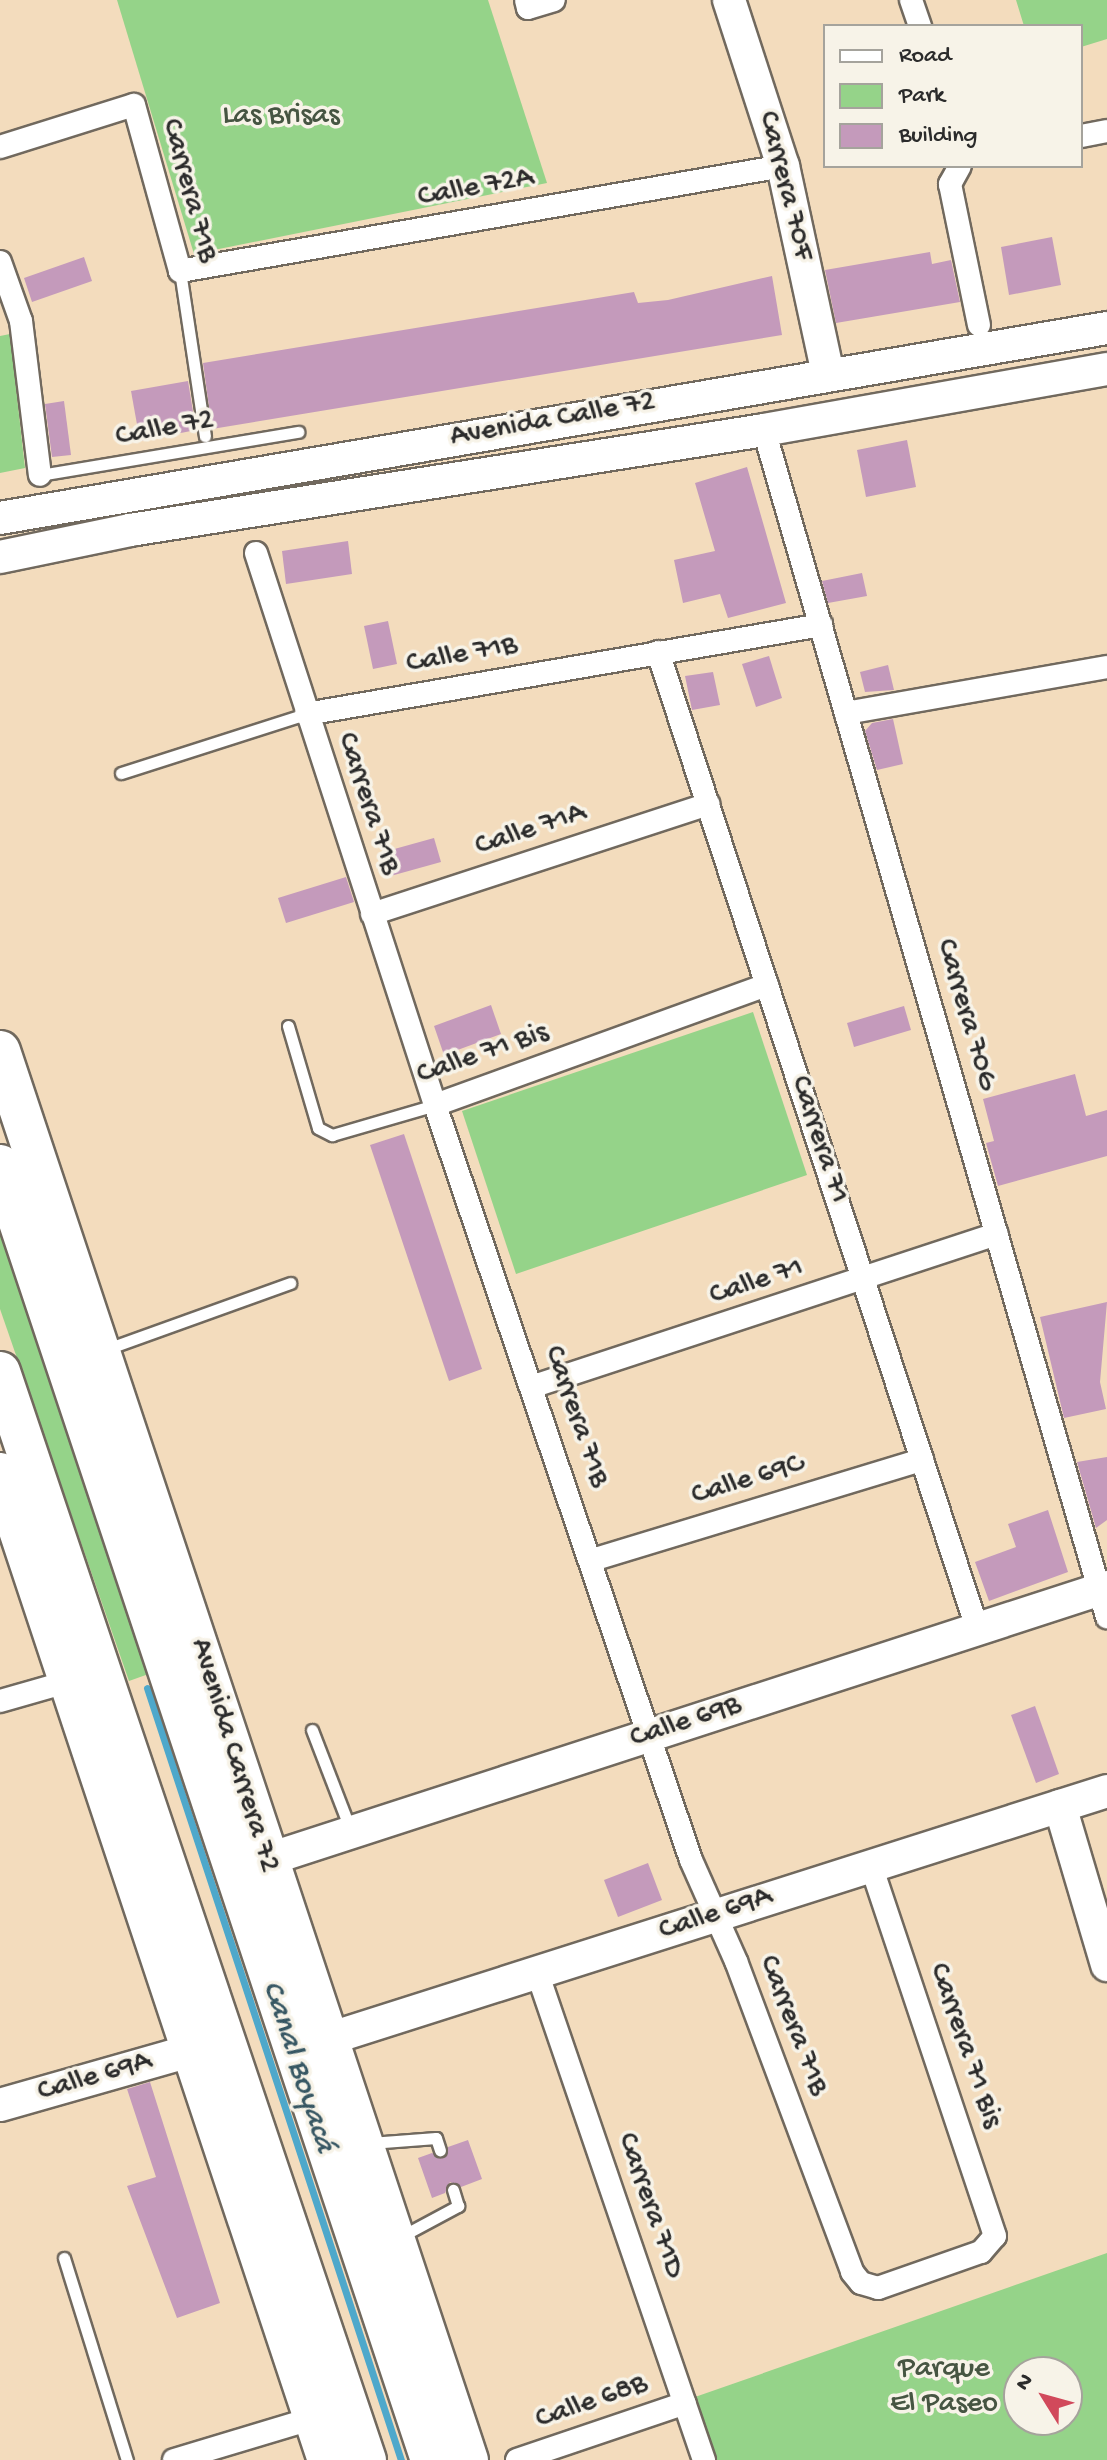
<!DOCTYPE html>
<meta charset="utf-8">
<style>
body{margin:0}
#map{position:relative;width:1107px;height:2460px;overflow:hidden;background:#f3dcbd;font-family:"Gochi Hand",sans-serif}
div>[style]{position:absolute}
.green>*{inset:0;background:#95d389}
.stream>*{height:7px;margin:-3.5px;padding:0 3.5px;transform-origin:3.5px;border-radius:3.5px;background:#4ea8cb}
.building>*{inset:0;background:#c49abb}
.roads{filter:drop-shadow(2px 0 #71695e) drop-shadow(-2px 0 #71695e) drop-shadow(0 2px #71695e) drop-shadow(0 -2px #71695e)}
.lane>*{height:11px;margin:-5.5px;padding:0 5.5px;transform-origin:5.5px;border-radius:5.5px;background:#fff}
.street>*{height:22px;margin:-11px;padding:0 11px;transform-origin:11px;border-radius:11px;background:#fff}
.secondary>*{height:32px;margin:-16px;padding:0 16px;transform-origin:16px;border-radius:16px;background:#fff}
.highway>*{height:40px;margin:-20px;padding:0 20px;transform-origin:20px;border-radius:20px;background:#fff}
span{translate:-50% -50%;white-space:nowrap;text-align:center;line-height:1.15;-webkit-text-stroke:7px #f7f3e8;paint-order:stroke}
.park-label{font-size:30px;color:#465542}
.street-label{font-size:30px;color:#2b2b2b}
.water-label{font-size:32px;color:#375763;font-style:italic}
.legend{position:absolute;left:823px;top:24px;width:260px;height:144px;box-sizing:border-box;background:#f7f3e8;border:2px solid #a5a39c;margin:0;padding:10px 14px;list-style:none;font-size:24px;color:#2b2b2b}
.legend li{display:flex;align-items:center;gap:16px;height:40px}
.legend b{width:40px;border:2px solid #a5a39c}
.north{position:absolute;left:1003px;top:2356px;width:80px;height:80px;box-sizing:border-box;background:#f7f3e8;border:2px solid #a5a39c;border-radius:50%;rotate:307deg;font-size:22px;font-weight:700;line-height:32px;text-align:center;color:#2b2b2b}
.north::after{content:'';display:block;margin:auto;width:28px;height:36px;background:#d1495b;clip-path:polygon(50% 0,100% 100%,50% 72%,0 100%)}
</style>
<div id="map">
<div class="green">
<i style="clip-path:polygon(117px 0,488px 0,547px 183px,194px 254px)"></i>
<i style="clip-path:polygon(1016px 0,1107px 0,1107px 39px,1081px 47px,1081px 26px,1024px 26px)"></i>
<i style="clip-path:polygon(10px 334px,25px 468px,0 473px,0 336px)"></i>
<i style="clip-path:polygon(753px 1012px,807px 1175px,516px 1274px,462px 1111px)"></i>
<i style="clip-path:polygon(0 1216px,157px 1671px,129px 1681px,0 1309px)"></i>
<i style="clip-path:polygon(evenodd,1107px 2253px,1107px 2460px,716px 2460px,695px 2397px,1107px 2253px,1019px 2372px,1067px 2372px,1067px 2420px,1019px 2420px,1019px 2372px)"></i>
</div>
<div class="stream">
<i style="left:147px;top:1688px;width:813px;rotate:71.79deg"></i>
</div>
<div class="building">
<i style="clip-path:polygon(1052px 237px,1061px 285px,1009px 295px,1001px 247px)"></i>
<i style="clip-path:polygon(930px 252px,932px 264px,951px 260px,960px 302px,836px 323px,825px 270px)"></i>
<i style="clip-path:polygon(84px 257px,92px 281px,32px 302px,24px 278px)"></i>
<i style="clip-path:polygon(772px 276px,782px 335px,212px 429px,203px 363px,634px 292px,638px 303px,668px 300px)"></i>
<i style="clip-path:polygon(188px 381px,196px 430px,140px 441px,131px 391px)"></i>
<i style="clip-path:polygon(64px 401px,71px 455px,52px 457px,45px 404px)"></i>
<i style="clip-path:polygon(907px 440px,916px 487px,866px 497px,857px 450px)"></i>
<i style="clip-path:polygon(747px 467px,786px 603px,728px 618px,720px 594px,683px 603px,674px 560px,715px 551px,695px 483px)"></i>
<i style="clip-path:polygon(348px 541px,352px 574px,286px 584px,282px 551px)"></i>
<i style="clip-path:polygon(862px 573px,867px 596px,828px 603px,822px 581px)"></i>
<i style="clip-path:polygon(388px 621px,397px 664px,373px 669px,364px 626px)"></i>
<i style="clip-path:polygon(769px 656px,782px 698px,756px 707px,742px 664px)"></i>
<i style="clip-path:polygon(888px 665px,894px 690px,865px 692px,860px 672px)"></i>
<i style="clip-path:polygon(713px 672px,720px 705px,692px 710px,685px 676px)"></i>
<i style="clip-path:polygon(893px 719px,903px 764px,877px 770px,865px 731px,872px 723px)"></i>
<i style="clip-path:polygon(434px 838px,441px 862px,387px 877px,380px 853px)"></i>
<i style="clip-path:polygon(346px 877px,354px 902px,286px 923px,278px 898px)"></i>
<i style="clip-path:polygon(491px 1005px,501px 1034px,444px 1055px,434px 1026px)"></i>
<i style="clip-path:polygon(904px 1006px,911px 1030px,854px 1047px,847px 1023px)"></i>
<i style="clip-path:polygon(1075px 1074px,1086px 1116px,1107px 1110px,1107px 1156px,998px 1186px,986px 1143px,994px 1141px,983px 1099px)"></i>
<i style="clip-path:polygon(404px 1134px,482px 1369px,449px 1381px,370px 1145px)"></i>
<i style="clip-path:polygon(1107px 1302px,1100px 1382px,1106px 1409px,1064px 1418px,1040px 1317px)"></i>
<i style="clip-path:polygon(1107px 1457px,1107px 1520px,1096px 1528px,1077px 1462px)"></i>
<i style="clip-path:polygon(1048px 1510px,1068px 1572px,989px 1601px,975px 1562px,1016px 1547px,1008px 1524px)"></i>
<i style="clip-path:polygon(1035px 1706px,1059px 1774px,1036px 1783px,1011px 1715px)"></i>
<i style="clip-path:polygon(648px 1863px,662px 1900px,618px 1917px,604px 1880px)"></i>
<i style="clip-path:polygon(150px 2082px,220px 2303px,177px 2318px,127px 2186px,156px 2177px,127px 2089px)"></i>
<i style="clip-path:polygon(468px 2140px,482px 2179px,461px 2187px,450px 2182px,445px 2193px,432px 2198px,418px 2158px,432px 2153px,443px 2158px,448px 2147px)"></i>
</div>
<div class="roads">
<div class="lane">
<i style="left:180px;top:271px;width:167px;rotate:81.4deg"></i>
<i style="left:40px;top:475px;width:262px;rotate:-9.5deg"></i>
<i style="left:121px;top:773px;width:194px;rotate:-17.7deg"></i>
<i style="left:288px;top:1026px;width:106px;rotate:73.6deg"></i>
<i style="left:318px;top:1128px;width:16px;rotate:27deg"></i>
<i style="left:332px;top:1135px;width:107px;rotate:-16.2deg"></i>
<i style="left:104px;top:1350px;width:198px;rotate:-19.8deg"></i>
<i style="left:312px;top:1730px;width:108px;rotate:68.9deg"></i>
<i style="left:370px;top:2143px;width:66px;rotate:-4.3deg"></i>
<i style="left:436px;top:2138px;width:13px;rotate:72deg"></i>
<i style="left:402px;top:2236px;width:64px;rotate:-28.2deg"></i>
<i style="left:458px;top:2206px;width:17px;rotate:-107deg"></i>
<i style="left:64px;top:2258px;width:212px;rotate:72.7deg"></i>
</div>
<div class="street">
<i style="left:526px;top:0;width:8px;rotate:76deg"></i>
<i style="left:528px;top:8px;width:27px;rotate:-17deg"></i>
<i style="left:911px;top:0;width:28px;rotate:71deg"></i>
<i style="left:1081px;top:136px;width:26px;rotate:-11deg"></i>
<i style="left:0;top:147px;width:140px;rotate:-17.4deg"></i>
<i style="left:134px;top:105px;width:172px;rotate:74.5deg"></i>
<i style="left:180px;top:271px;width:612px;rotate:-9.88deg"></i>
<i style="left:960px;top:166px;width:21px;rotate:119deg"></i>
<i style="left:950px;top:184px;width:144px;rotate:78.4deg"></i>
<i style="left:0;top:262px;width:63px;rotate:70.4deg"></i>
<i style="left:21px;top:321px;width:155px;rotate:83deg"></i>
<i style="left:764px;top:430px;width:1236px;rotate:73.88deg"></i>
<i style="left:256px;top:553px;width:580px;rotate:72.03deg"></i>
<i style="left:435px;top:1105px;width:797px;rotate:71.27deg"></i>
<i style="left:691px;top:1860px;width:111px;rotate:66deg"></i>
<i style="left:736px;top:1961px;width:332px;rotate:69.5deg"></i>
<i style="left:852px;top:2272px;width:14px;rotate:51deg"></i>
<i style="left:861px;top:2283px;width:18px;rotate:16deg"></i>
<i style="left:878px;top:2288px;width:109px;rotate:-19.3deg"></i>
<i style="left:981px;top:2252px;width:21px;rotate:-49deg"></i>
<i style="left:995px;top:2236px;width:390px;rotate:-108.5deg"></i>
<i style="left:658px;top:652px;width:1027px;rotate:71.9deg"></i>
<i style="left:846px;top:713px;width:265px;rotate:-10deg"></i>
<i style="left:306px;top:714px;width:523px;rotate:-9.8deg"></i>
<i style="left:372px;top:914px;width:354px;rotate:-18.1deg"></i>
<i style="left:435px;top:1105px;width:353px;rotate:-19.9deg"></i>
<i style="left:534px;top:1386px;width:487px;rotate:-18.2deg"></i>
<i style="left:592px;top:1560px;width:345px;rotate:-16.9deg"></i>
<i style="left:0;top:1701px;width:73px;rotate:-15.9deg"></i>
<i style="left:537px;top:1972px;width:516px;rotate:71.11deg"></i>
<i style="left:174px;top:2460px;width:146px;rotate:-16.7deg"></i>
<i style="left:517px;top:2460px;width:177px;rotate:-18.7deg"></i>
</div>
<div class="secondary">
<i style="left:729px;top:0;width:175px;rotate:72deg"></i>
<i style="left:783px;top:166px;width:213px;rotate:77.8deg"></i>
<i style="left:0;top:518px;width:1123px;rotate:-9.74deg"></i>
<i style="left:0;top:557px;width:133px;rotate:-11.7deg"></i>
<i style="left:130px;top:530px;width:642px;rotate:-8.96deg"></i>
<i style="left:764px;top:430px;width:348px;rotate:-10.1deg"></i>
<i style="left:1060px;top:1806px;width:166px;rotate:73.5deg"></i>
<i style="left:266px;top:1860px;width:884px;rotate:-17.98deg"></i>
<i style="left:325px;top:2040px;width:821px;rotate:-17.66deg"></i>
<i style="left:0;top:2105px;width:198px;rotate:-15.9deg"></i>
</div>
<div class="highway">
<i style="left:0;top:1051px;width:1485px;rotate:71.63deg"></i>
<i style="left:0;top:1165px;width:1365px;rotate:71.59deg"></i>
<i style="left:0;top:1372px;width:1148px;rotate:71.41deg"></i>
<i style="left:0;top:1473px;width:1040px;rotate:71.62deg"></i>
</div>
</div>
<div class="park-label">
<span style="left:281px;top:117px">Las Brisas</span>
<span style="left:944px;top:2387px">Parque<br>El Paseo</span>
</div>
<div class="street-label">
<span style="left:784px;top:186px;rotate:76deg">Carrera 70F</span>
<span style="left:476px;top:189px;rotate:-10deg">Calle 72A</span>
<span style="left:188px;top:191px;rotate:75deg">Carrera 71B</span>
<span style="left:553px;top:421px;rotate:-10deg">Avenida Calle 72</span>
<span style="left:165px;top:430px;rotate:-10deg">Calle 72</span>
<span style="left:462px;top:656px;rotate:-10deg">Calle 71B</span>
<span style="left:367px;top:804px;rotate:72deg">Carrera 71B</span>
<span style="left:531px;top:831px;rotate:-18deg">Calle 71A</span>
<span style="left:965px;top:1015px;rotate:74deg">Carrera 70G</span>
<span style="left:483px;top:1055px;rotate:-19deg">Calle 71 Bis</span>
<span style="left:818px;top:1140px;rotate:72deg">Carrera 71</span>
<span style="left:757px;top:1283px;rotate:-18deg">Calle 71</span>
<span style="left:575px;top:1417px;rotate:71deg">Carrera 71B</span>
<span style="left:748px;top:1481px;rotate:-17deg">Calle 69C</span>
<span style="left:686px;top:1723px;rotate:-18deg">Calle 69B</span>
<span style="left:233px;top:1756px;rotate:73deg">Avenida Carrera 72</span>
<span style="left:716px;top:1915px;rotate:-18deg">Calle 69A</span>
<span style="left:792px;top:2026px;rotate:69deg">Carrera 71B</span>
<span style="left:964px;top:2046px;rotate:71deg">Carrera 71 Bis</span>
<span style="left:95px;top:2078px;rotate:-16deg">Calle 69A</span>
<span style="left:649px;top:2206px;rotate:71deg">Carrera 71D</span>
<span style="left:592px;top:2403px;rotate:-19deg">Calle 68B</span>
</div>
<div class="water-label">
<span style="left:297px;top:2067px;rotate:72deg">Canal Boyacá</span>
</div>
<ul class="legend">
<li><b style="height:10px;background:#fff"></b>Road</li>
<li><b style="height:22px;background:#95d389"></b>Park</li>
<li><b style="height:22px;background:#c49abb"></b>Building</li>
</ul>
<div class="north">N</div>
</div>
